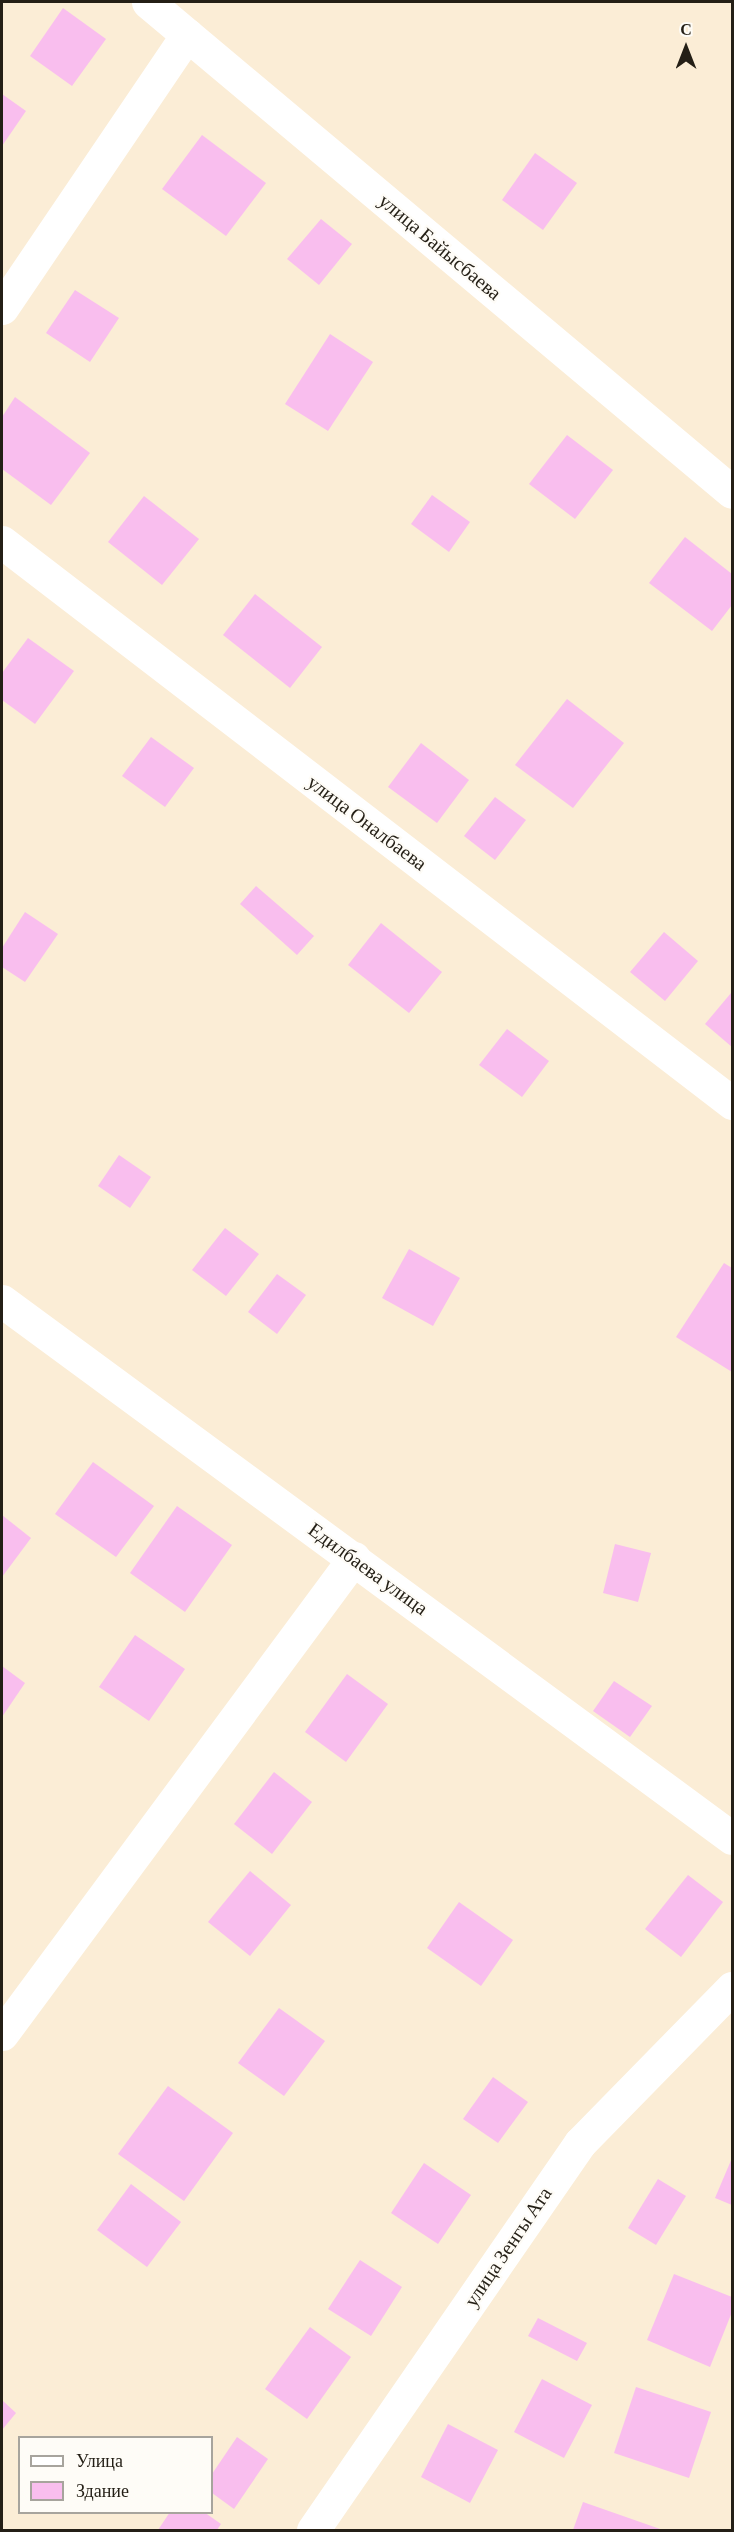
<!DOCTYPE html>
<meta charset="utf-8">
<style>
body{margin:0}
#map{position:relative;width:734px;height:2532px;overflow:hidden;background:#fbedd6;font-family:"Crimson Pro",serif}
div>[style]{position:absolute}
.building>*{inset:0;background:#f9beee}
.minor>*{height:33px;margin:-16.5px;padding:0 16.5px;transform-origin:16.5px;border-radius:16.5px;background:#fff}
span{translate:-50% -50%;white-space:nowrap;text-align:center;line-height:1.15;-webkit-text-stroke:4.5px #fefcf7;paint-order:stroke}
.street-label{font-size:20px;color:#241f16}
.frame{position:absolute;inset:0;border:3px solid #241f16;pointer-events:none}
.legend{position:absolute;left:18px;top:2436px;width:195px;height:78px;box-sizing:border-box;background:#fefcf7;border:2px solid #a7a49d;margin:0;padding:8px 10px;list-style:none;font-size:18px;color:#241f16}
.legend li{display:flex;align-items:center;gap:12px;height:30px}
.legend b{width:30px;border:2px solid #a7a49d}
.north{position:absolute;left:656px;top:18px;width:60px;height:60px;-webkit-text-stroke:4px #fefcf7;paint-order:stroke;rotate:0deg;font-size:16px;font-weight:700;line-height:24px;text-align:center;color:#241f16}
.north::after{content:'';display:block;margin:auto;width:21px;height:27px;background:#241f16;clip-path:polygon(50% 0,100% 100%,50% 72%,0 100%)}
</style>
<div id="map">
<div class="building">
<i style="clip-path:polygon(63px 8px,106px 39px,72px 86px,30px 56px)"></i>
<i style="clip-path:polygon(2px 94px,26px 111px,2px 146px)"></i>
<i style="clip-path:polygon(202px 135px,266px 183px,226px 236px,162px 189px)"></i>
<i style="clip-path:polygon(535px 153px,577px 183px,543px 230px,502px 200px)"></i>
<i style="clip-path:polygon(321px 219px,352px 244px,319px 285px,287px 259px)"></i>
<i style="clip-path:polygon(75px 290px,119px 318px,90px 362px,46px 333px)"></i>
<i style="clip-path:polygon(330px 334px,373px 362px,328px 431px,285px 404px)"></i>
<i style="clip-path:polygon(15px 397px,90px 453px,51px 505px,2px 469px,2px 417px)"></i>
<i style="clip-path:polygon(567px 435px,613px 470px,575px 519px,529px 484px)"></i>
<i style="clip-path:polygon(432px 495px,470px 522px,449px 552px,411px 524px)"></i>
<i style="clip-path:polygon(144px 496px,199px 539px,162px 585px,108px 542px)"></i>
<i style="clip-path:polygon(685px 537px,732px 574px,732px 605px,712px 631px,649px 583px)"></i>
<i style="clip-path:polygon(255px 594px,322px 647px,290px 688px,223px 635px)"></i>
<i style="clip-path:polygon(28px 638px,74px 671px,35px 724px,2px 700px,2px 673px)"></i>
<i style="clip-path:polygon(567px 699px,624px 743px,573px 808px,515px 765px)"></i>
<i style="clip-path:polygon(151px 737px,194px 768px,165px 807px,122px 776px)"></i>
<i style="clip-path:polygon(421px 743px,469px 780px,437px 823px,388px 787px)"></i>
<i style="clip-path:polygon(495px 797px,526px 820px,495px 860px,464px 836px)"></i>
<i style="clip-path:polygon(256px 886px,314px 936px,297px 955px,240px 904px)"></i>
<i style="clip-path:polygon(25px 912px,58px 934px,25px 982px,2px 967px,2px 948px)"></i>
<i style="clip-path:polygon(381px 923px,442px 972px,409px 1013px,348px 965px)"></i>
<i style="clip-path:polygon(664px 932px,698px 961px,665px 1001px,630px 972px)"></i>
<i style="clip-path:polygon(731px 993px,732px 994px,732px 1047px,705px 1024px)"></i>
<i style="clip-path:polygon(507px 1029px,549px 1061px,522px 1097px,479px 1065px)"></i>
<i style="clip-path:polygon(119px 1155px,151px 1177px,130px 1208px,98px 1186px)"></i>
<i style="clip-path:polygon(225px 1228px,259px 1254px,226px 1296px,192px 1270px)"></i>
<i style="clip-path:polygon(409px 1249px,460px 1278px,433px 1326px,382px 1298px)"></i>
<i style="clip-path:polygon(724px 1263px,732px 1268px,732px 1372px,676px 1337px)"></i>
<i style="clip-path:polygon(277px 1274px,306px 1295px,277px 1334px,248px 1312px)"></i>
<i style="clip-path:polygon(93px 1462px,154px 1506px,116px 1557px,55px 1514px)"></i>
<i style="clip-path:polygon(177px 1506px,232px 1545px,185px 1612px,130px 1573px)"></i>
<i style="clip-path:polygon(2px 1515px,31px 1538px,2px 1577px)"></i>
<i style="clip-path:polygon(615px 1544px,651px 1553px,638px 1602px,603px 1593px)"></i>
<i style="clip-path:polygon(135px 1635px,185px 1669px,149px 1721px,99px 1687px)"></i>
<i style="clip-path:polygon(2px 1666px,25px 1683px,2px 1717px)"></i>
<i style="clip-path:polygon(347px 1674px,388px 1704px,346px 1762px,305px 1732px)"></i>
<i style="clip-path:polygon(614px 1681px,652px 1706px,630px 1737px,593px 1711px)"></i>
<i style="clip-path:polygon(274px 1772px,312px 1802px,272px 1854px,234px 1824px)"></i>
<i style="clip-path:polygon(250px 1871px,291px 1905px,250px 1956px,208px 1922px)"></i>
<i style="clip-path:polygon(688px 1875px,723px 1902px,681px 1957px,645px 1929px)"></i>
<i style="clip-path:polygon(459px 1902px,513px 1940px,481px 1986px,427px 1948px)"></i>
<i style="clip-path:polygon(279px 2008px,325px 2041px,284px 2096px,238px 2063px)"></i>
<i style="clip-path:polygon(493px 2077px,528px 2102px,498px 2143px,463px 2119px)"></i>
<i style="clip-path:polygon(168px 2086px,233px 2133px,184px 2201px,118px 2154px)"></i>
<i style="clip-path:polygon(732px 2158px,732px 2205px,715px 2198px)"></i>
<i style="clip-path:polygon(424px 2163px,471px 2195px,438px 2244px,391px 2213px)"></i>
<i style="clip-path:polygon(658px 2179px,686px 2196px,656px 2245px,628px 2228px)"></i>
<i style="clip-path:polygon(131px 2184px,181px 2222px,147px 2267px,97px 2230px)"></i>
<i style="clip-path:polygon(360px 2260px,402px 2287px,371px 2336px,328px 2309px)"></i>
<i style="clip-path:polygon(674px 2274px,732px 2297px,732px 2312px,710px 2367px,647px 2340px)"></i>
<i style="clip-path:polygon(538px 2318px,587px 2343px,577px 2361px,528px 2336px)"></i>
<i style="clip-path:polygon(310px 2327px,351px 2357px,307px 2419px,265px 2389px)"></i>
<i style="clip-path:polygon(542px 2379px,592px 2405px,564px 2458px,514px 2432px)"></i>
<i style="clip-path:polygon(636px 2387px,711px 2412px,689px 2478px,614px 2453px)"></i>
<i style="clip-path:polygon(2px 2400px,16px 2413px,2px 2430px)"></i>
<i style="clip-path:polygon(448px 2424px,498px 2450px,470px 2503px,421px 2477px)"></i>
<i style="clip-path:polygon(237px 2437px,268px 2459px,234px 2509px,212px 2493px,212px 2474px)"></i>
<i style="clip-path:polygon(583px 2502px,663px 2530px,573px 2530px)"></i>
<i style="clip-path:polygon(170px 2512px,204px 2512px,221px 2524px,217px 2530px,158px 2530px)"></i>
</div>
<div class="minor">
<i style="left:148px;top:2px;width:762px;rotate:40deg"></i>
<i style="left:2px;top:308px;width:330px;rotate:-55.9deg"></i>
<i style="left:2px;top:542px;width:921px;rotate:37.54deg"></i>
<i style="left:2px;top:1301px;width:906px;rotate:36.34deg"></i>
<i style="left:2px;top:2034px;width:592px;rotate:-53.52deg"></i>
<i style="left:313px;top:2530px;width:470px;rotate:-55.4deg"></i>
<i style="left:580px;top:2143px;width:217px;rotate:-45.6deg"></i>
</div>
<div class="street-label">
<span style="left:440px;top:247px;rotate:40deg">улица Байысбаева</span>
<span style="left:367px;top:823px;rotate:37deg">улица Оналбаева</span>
<span style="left:368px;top:1569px;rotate:36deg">Едилбаева улица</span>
<span style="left:508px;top:2247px;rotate:-56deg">улица Зенгы Ата</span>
</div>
<div class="frame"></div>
<ul class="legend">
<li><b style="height:8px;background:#fff"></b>Улица</li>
<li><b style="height:16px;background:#f9beee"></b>Здание</li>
</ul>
<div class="north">С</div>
</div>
